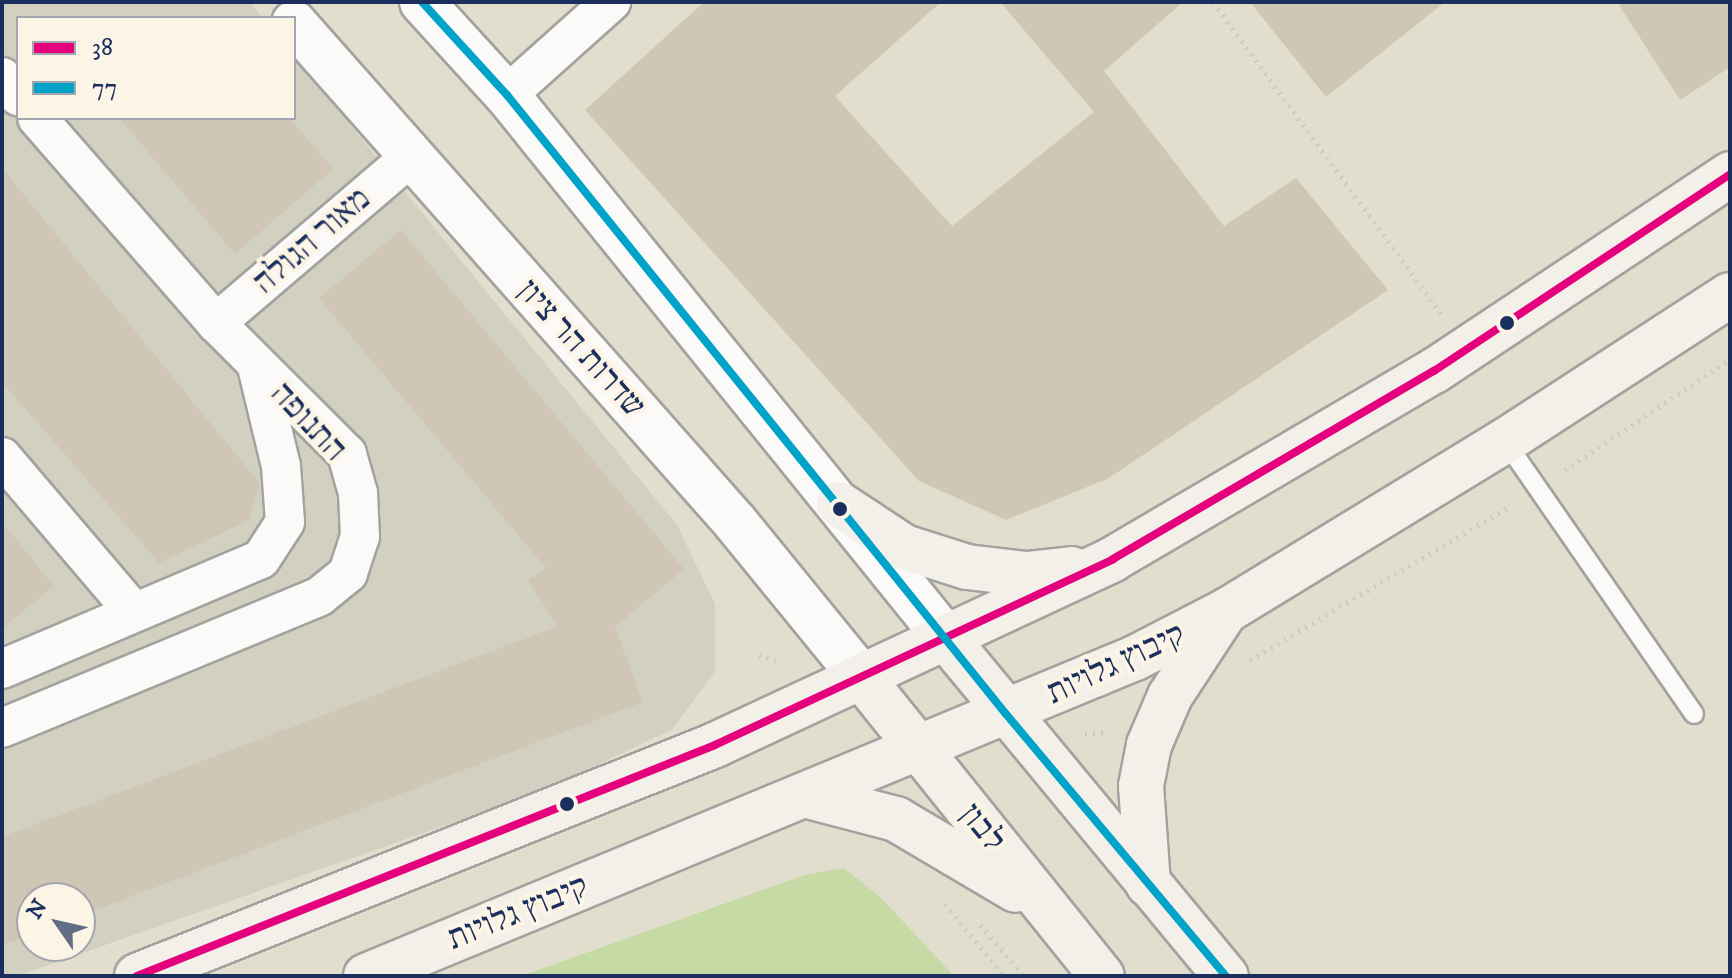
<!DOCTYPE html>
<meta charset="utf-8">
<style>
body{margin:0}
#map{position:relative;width:1732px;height:978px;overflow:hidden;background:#e2decd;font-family:"IM FELL DW Pica","Frank Ruhl Libre",serif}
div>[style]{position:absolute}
.industrial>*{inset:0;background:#d2d0c1}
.green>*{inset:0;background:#c5daa4}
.building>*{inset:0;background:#d0c6b5}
.path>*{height:5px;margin-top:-2.5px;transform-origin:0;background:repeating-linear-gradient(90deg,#c9caca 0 2px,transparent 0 8px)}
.roads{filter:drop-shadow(2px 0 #a2a29e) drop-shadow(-2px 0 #a2a29e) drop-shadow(0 2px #a2a29e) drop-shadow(0 -2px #a2a29e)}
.service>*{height:18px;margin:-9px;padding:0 9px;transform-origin:9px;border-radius:9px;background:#fbfaf8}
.minor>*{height:38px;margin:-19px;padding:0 19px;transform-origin:19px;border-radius:19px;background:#fbfaf8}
.tertiary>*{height:44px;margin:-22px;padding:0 22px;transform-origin:22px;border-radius:22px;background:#fbfaf8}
.secondary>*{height:44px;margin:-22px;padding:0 22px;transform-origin:22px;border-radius:22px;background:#f2f0e9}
.bus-1>*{height:8px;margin:-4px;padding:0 4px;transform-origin:4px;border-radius:4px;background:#e5007d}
.bus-2>*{height:8px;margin:-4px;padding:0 4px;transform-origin:4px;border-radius:4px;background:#01a3c8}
.dots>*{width:22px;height:22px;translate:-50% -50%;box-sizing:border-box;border:4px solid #fcf5e5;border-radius:50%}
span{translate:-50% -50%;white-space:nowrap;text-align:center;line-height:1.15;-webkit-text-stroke:8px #fcf5e5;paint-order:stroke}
.street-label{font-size:34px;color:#1b2f5e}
.frame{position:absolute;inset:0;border:4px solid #1b2f5e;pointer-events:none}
.legend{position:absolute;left:16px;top:16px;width:280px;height:104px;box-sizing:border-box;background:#fcf5e5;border:2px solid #a2a6af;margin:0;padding:10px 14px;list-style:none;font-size:24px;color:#1b2f5e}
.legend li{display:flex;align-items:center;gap:16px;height:40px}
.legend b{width:40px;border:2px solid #a2a6af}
.north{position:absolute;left:16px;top:882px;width:80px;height:80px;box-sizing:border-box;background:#fcf5e5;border:2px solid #a2a6af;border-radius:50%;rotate:304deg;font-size:22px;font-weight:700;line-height:32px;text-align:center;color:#1b2f5e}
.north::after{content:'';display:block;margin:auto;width:28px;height:36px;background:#616c85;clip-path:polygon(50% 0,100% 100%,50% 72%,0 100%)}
</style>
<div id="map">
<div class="industrial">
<i style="clip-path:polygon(evenodd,2px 2px,250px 2px,263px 18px,18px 18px,18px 118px,294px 118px,294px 56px,677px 525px,715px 604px,715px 671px,673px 729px,540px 792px,17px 976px,2px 976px,2px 2px,32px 898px,80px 898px,80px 946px,32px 946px,32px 898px)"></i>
</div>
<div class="green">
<i style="clip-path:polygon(844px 868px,880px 897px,954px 976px,521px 976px,805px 875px)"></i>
</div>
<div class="building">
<i style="clip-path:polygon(704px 2px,941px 2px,835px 96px,952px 226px,1094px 112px,1000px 2px,1183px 2px,1104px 71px,1224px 226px,1296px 178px,1388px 290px,1109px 478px,1006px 520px,919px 481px,585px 110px)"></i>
<i style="clip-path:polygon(1250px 2px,1445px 2px,1326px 97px)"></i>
<i style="clip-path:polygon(1617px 2px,1730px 2px,1730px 67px,1680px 100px)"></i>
<i style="clip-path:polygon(119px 118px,289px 118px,333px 169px,235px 254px)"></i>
<i style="clip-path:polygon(2px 168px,260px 484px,249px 520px,159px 563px,2px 382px)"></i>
<i style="clip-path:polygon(401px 230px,684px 569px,615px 627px,643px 702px,80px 916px,80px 898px,32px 898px,32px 934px,2px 945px,2px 837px,558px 626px,528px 580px,546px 568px,319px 298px)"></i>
<i style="clip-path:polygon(2px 522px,54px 586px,2px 629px)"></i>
</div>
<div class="path">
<i style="left:1213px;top:2px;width:386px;rotate:53.8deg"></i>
<i style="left:1565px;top:470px;width:199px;rotate:-33.9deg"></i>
<i style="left:759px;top:655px;width:23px;rotate:18deg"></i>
<i style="left:1250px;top:660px;width:302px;rotate:-30.6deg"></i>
<i style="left:1085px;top:734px;width:22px;rotate:-5deg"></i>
<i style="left:945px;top:904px;width:93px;rotate:50.7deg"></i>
<i style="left:980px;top:925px;width:67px;rotate:49.2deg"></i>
</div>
<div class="roads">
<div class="service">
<i style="left:1505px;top:441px;width:332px;rotate:55.3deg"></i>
</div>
<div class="minor">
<i style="left:2px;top:77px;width:25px;rotate:50deg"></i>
<i style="left:507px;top:95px;width:140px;rotate:-41.8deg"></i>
<i style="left:216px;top:323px;width:254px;rotate:-40.5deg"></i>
<i style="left:2px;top:457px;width:204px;rotate:49.6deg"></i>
<i style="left:2px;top:669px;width:281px;rotate:-23deg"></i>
<i style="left:261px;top:559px;width:44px;rotate:-57deg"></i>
<i style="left:285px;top:522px;width:56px;rotate:-94.1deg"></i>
<i style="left:281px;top:466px;width:102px;rotate:-103.6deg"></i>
<i style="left:2px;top:728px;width:344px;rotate:-22.5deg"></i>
<i style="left:320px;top:596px;width:36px;rotate:-39deg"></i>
<i style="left:348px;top:573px;width:38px;rotate:-72deg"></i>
<i style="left:360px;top:537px;width:44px;rotate:-92.6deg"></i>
<i style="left:358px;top:493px;width:41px;rotate:-105.8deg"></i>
<i style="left:347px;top:454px;width:185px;rotate:-135deg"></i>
<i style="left:216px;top:323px;width:272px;rotate:-131.1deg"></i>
</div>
<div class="tertiary">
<i style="left:422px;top:2px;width:126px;rotate:47.6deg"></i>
<i style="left:507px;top:95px;width:698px;rotate:51.05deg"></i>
<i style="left:294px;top:23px;width:666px;rotate:48.53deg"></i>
<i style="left:735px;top:522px;width:203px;rotate:50.8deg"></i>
</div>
<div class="secondary">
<i style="left:839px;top:504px;width:78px;rotate:33.5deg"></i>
<i style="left:904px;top:547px;width:66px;rotate:17.6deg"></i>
<i style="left:967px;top:567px;width:60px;rotate:6.7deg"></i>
<i style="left:1027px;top:574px;width:45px;rotate:-6.3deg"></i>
<i style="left:946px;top:638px;width:439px;rotate:50.4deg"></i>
<i style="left:863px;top:679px;width:381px;rotate:51.2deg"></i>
<i style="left:804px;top:795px;width:95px;rotate:14.6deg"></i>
<i style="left:896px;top:819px;width:139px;rotate:30.6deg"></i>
<i style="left:1148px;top:884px;width:98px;rotate:-94.1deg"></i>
<i style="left:1141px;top:786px;width:42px;rotate:-79deg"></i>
<i style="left:1149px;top:745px;width:53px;rotate:-66.8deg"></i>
<i style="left:1170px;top:696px;width:97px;rotate:-56.8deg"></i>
<i style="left:137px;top:976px;width:622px;rotate:-21.78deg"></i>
<i style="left:715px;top:745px;width:439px;rotate:-25deg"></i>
<i style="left:1113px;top:559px;width:372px;rotate:-30.4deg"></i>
<i style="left:1434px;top:371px;width:356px;rotate:-33.6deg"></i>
<i style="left:366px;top:976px;width:832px;rotate:-22.47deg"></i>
<i style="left:1135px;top:658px;width:102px;rotate:-27.3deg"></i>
<i style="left:1226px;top:611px;width:327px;rotate:-31.4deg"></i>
<i style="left:1505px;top:441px;width:268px;rotate:-33deg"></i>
</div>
</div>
<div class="bus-1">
<i style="left:137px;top:976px;width:622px;rotate:-21.78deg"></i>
<i style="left:715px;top:745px;width:439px;rotate:-25deg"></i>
<i style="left:1113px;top:559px;width:372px;rotate:-30.4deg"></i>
<i style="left:1434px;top:371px;width:356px;rotate:-33.6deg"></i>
</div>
<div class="bus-2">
<i style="left:422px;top:2px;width:126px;rotate:47.6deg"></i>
<i style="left:507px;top:95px;width:795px;rotate:51.13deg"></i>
<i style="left:1006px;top:714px;width:342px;rotate:50deg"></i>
</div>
<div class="dots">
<i style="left:1507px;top:323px;background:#1b2f5e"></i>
<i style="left:840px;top:509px;background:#1b2f5e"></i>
<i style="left:567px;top:804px;background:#1b2f5e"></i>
</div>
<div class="street-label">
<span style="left:312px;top:241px;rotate:-41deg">מאור הגולה</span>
<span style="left:581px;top:349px;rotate:48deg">שדרות הר ציון</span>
<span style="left:308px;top:422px;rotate:47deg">התנופה</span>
<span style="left:1116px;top:664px;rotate:-25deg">קיבוץ גלויות</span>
<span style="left:982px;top:828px;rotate:51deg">לבון</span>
<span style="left:518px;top:913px;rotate:-22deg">קיבוץ גלויות</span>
</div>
<div class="frame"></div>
<ul class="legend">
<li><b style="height:10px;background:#e5007d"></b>38</li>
<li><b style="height:10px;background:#01a3c8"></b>77</li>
</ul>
<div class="north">N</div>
</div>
